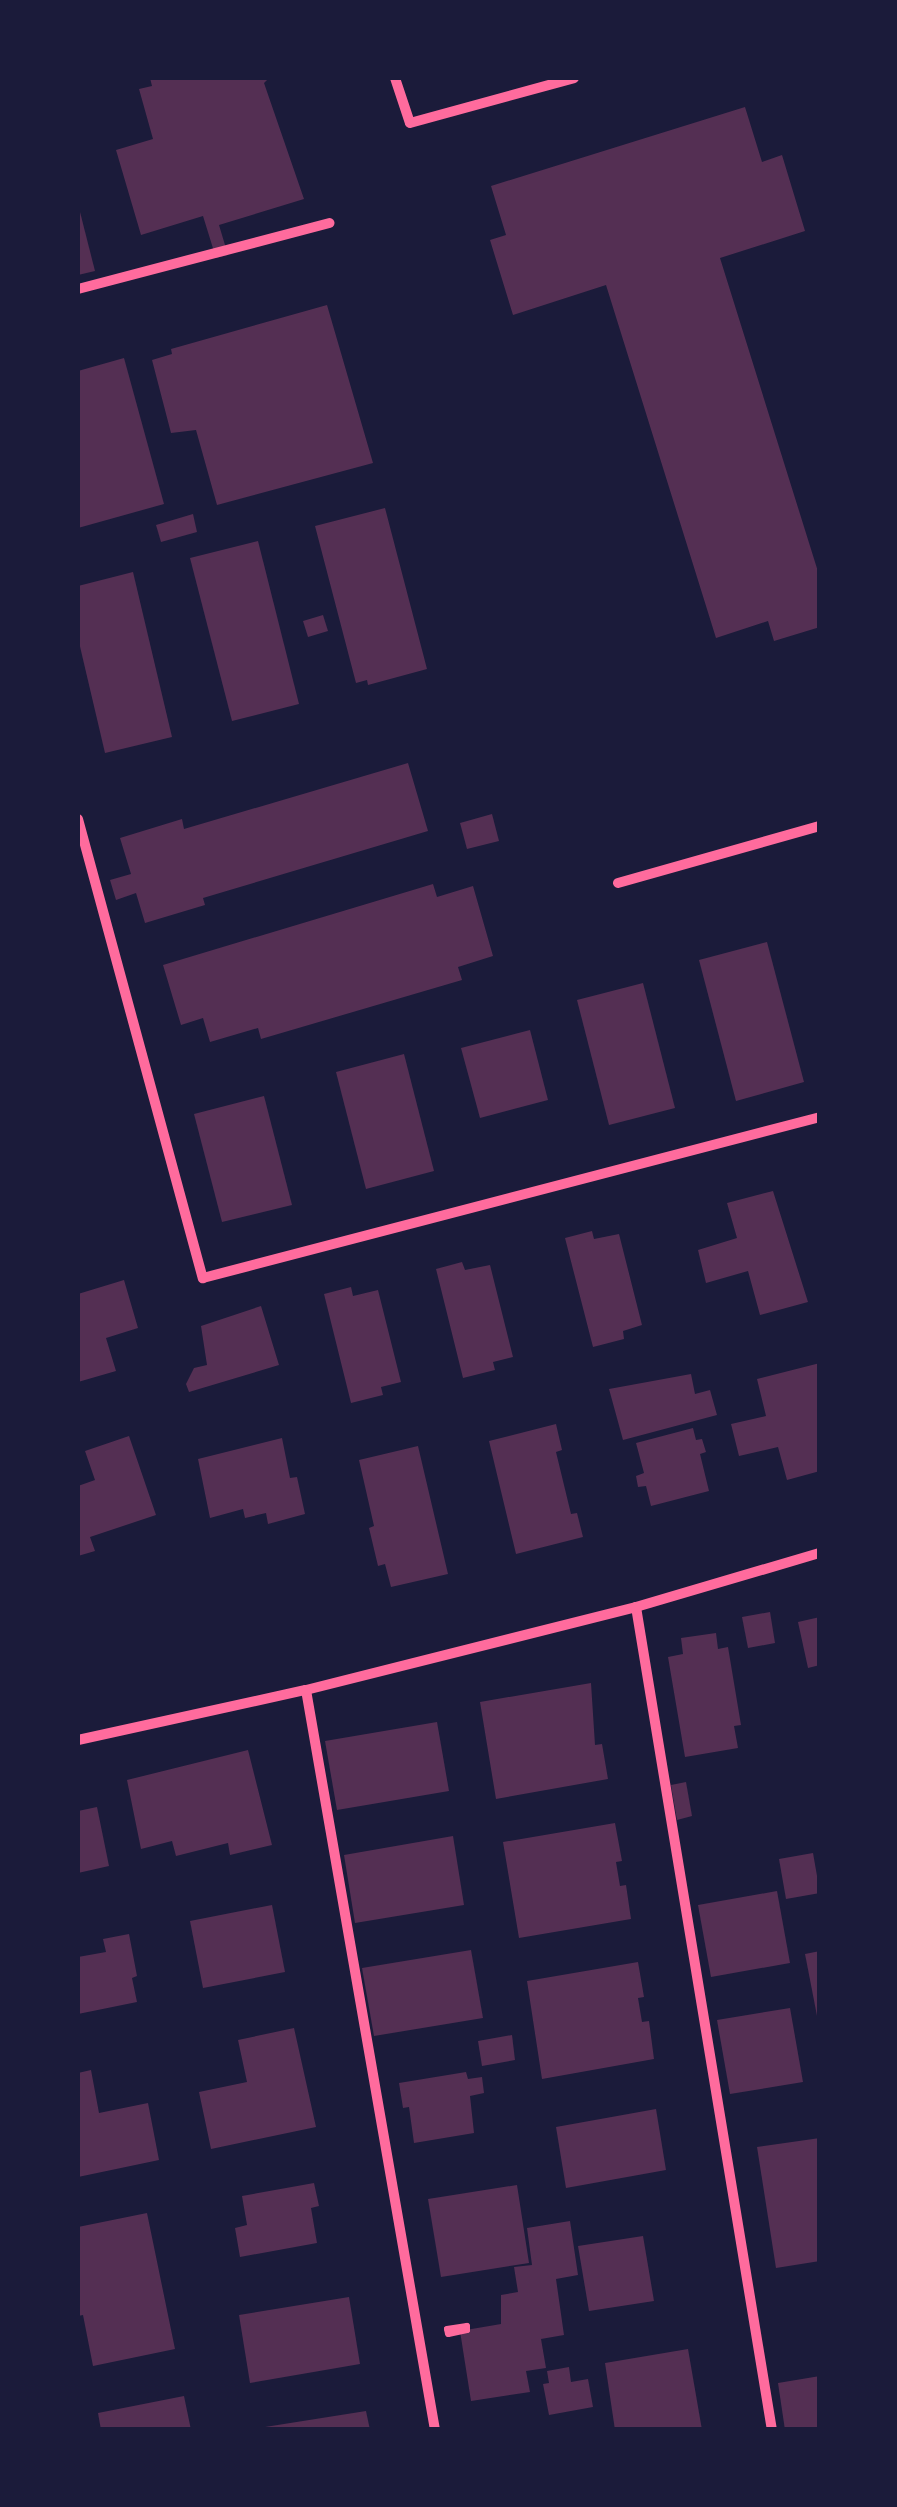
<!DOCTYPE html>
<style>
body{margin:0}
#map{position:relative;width:897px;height:2507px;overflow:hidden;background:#1b1b3a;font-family:Lora,serif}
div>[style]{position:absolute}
.building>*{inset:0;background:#542f53}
.path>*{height:6px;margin:-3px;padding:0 3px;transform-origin:3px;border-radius:3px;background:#ff6b9d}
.minor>*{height:10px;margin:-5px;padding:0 5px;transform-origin:5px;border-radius:5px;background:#ff6b9d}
span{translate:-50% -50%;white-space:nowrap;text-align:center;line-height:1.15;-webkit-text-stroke:9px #1b1b3a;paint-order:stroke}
.frame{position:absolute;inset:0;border:80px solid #1b1b3a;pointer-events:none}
</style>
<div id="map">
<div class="building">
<i style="clip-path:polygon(150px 78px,269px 78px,264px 83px,304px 199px,219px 225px,228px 255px,216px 258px,203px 216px,141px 235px,116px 150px,153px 139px,139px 89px,152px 86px)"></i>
<i style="clip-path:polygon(745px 107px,762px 162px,782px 155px,805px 231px,720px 258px,820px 578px,820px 627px,774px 641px,768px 621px,716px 638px,606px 285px,513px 315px,490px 240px,506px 235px,491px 186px)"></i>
<i style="clip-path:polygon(79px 208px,95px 271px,78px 275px,78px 209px)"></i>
<i style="clip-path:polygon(327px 305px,373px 463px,217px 505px,196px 430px,171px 433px,152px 360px,172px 354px,171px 349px)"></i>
<i style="clip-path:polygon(124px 358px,164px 504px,78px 528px,78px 371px)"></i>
<i style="clip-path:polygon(385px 508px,427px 669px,368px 685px,367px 680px,356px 683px,315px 526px)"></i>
<i style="clip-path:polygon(193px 514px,197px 532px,161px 542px,156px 525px)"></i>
<i style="clip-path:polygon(258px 541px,299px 704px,232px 721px,190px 558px)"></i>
<i style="clip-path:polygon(133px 572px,172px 737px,105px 753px,78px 638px,78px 586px)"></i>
<i style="clip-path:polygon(323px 615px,328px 631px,308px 637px,303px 621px)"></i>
<i style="clip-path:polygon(408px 763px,428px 831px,203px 898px,205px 905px,145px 923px,136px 893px,116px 900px,110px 880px,131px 874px,120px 838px,182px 819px,184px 829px)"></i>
<i style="clip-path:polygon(492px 814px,499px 841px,467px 849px,460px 823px)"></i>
<i style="clip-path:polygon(433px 884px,437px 897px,473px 886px,493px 956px,458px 967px,462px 980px,261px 1039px,258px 1028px,210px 1042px,203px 1018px,181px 1025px,163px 965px)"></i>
<i style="clip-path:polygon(767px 942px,804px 1082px,736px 1101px,699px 960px)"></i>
<i style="clip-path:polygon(643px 983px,675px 1108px,609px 1125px,577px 1000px)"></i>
<i style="clip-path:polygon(530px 1030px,548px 1100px,480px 1118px,461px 1048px)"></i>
<i style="clip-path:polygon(404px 1054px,434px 1171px,366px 1189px,336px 1072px)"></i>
<i style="clip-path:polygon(264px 1096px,292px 1205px,222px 1222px,194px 1114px)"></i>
<i style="clip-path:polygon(773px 1191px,808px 1302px,760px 1315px,748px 1271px,706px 1283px,698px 1250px,737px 1238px,727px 1203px)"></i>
<i style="clip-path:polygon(592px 1231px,594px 1239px,619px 1234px,642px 1325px,623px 1331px,624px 1339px,593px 1347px,565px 1238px)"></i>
<i style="clip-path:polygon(462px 1262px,465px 1270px,490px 1265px,513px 1357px,493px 1362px,495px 1370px,463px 1378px,436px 1269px)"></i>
<i style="clip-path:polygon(124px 1280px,138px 1328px,106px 1338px,116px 1371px,78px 1382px,78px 1294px)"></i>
<i style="clip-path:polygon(351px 1287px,353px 1296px,378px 1290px,401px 1382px,381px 1387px,383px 1395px,351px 1403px,324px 1294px)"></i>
<i style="clip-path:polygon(261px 1306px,279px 1365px,189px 1392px,186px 1384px,194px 1368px,207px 1365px,201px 1326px)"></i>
<i style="clip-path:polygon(820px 1363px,820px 1471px,787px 1480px,778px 1447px,739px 1456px,731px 1424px,766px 1416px,757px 1379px)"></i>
<i style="clip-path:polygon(691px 1374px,695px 1394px,710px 1390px,717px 1415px,623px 1440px,609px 1389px)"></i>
<i style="clip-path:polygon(556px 1424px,562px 1450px,556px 1452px,571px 1514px,577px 1513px,583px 1537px,516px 1554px,489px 1441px)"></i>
<i style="clip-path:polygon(693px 1428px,696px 1440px,702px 1439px,706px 1452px,700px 1454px,709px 1491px,651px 1506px,646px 1486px,638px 1487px,636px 1476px,644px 1473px,636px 1443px)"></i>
<i style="clip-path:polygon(129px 1436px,156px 1515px,90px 1537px,95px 1551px,78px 1556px,78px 1486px,95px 1480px,85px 1451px)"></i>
<i style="clip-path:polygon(282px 1438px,290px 1478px,297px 1477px,305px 1514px,268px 1524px,266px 1513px,245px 1518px,243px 1509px,210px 1518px,198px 1459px)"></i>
<i style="clip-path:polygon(418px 1446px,448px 1574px,391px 1587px,385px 1564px,378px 1566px,369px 1528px,374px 1526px,359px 1460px)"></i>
<i style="clip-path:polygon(770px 1612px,775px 1643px,748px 1648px,742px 1617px)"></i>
<i style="clip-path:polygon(820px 1617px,820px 1665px,808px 1668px,798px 1622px)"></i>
<i style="clip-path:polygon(716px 1633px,718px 1649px,728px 1647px,741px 1725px,734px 1726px,738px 1748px,685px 1757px,668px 1657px,683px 1654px,681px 1638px)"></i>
<i style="clip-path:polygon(591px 1683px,595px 1745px,602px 1744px,608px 1779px,496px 1799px,480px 1702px)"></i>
<i style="clip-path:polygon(437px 1722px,449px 1791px,337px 1810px,325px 1741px)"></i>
<i style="clip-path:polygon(248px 1750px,272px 1845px,230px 1855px,228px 1843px,176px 1856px,172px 1841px,141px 1849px,127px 1780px)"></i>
<i style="clip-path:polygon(686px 1782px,692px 1816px,677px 1820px,671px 1785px)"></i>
<i style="clip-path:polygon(97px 1807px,109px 1866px,78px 1873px,78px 1811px)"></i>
<i style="clip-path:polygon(615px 1823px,622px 1861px,616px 1862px,620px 1886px,626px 1885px,631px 1919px,519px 1938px,503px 1842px)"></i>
<i style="clip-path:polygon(453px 1836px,464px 1905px,355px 1923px,344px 1855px)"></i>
<i style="clip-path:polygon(813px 1853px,820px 1893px,786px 1899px,779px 1859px)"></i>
<i style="clip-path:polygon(777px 1891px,790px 1963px,711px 1977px,698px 1905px)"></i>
<i style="clip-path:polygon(272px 1905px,285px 1972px,203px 1988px,190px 1921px)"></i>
<i style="clip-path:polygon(129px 1934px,137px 1976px,132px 1978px,137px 2002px,78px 2014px,78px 1957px,106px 1952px,103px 1939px)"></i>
<i style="clip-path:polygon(471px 1950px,483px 2018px,374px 2036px,362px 1968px)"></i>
<i style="clip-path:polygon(820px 1951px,820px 2021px,818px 2021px,805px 1954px)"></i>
<i style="clip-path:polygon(638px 1962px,644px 1997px,638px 1998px,642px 2022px,649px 2021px,654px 2059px,542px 2079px,527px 1981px)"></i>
<i style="clip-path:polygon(790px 2008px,803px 2082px,730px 2094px,717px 2020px)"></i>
<i style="clip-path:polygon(294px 2028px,316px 2127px,211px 2149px,199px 2092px,247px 2082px,238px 2040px)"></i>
<i style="clip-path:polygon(512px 2035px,515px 2060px,482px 2066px,478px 2041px)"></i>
<i style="clip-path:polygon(91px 2070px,99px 2113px,148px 2103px,159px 2160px,78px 2177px,78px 2073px)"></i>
<i style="clip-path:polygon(466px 2072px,468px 2079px,482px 2077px,484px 2093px,470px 2096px,474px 2133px,414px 2143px,409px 2107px,403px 2108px,399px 2083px)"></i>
<i style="clip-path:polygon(656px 2109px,666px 2170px,566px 2188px,556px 2127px)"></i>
<i style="clip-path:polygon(820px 2138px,820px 2261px,776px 2268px,757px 2147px)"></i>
<i style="clip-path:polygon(314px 2183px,319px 2206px,311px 2208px,317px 2243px,240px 2257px,235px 2228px,247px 2225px,242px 2196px)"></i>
<i style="clip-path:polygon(517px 2185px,529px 2263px,441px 2277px,428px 2199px)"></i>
<i style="clip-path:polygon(147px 2213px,175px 2349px,93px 2366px,83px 2315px,78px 2316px,78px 2227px)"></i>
<i style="clip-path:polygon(570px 2221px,578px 2275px,556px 2279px,564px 2335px,541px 2339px,546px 2368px,526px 2371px,530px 2392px,471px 2401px,460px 2331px,501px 2324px,501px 2295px,518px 2292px,514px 2267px,532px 2265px,527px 2228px)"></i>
<i style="clip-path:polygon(643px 2236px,654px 2301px,589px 2311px,578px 2246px)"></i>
<i style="clip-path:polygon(349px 2297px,360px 2364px,250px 2383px,239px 2315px)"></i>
<i style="clip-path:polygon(688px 2349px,702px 2430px,615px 2430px,605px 2363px)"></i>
<i style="clip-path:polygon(569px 2367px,571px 2382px,588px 2379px,593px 2407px,549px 2415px,543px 2384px,549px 2383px,547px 2371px)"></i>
<i style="clip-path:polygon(820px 2376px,820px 2430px,785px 2430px,778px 2383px)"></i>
<i style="clip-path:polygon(184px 2396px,191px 2430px,101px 2430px,98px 2413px)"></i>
<i style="clip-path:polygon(366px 2411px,370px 2430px,265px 2430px,265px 2427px)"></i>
</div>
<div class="path">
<i style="left:467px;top:2326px;width:4px;rotate:90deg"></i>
<i style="left:467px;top:2330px;width:19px;rotate:168deg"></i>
<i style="left:448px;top:2334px;width:5px;rotate:-101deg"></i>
<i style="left:447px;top:2329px;width:20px;rotate:-9deg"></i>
</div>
<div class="minor">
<i style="left:395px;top:78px;width:47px;rotate:71.6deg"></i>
<i style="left:410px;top:123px;width:170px;rotate:-15.3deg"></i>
<i style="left:78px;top:289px;width:260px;rotate:-14.7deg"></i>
<i style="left:78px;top:819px;width:476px;rotate:74.8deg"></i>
<i style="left:203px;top:1278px;width:638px;rotate:-14.62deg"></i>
<i style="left:618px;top:883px;width:210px;rotate:-15.8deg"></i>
<i style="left:636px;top:1607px;width:834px;rotate:80.62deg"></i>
<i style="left:306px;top:1690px;width:751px;rotate:80.11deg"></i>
<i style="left:78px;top:1740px;width:233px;rotate:-12.4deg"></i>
<i style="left:306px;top:1690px;width:340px;rotate:-14.1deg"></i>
<i style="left:636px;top:1607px;width:192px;rotate:-16.4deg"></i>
</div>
<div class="frame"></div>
</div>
